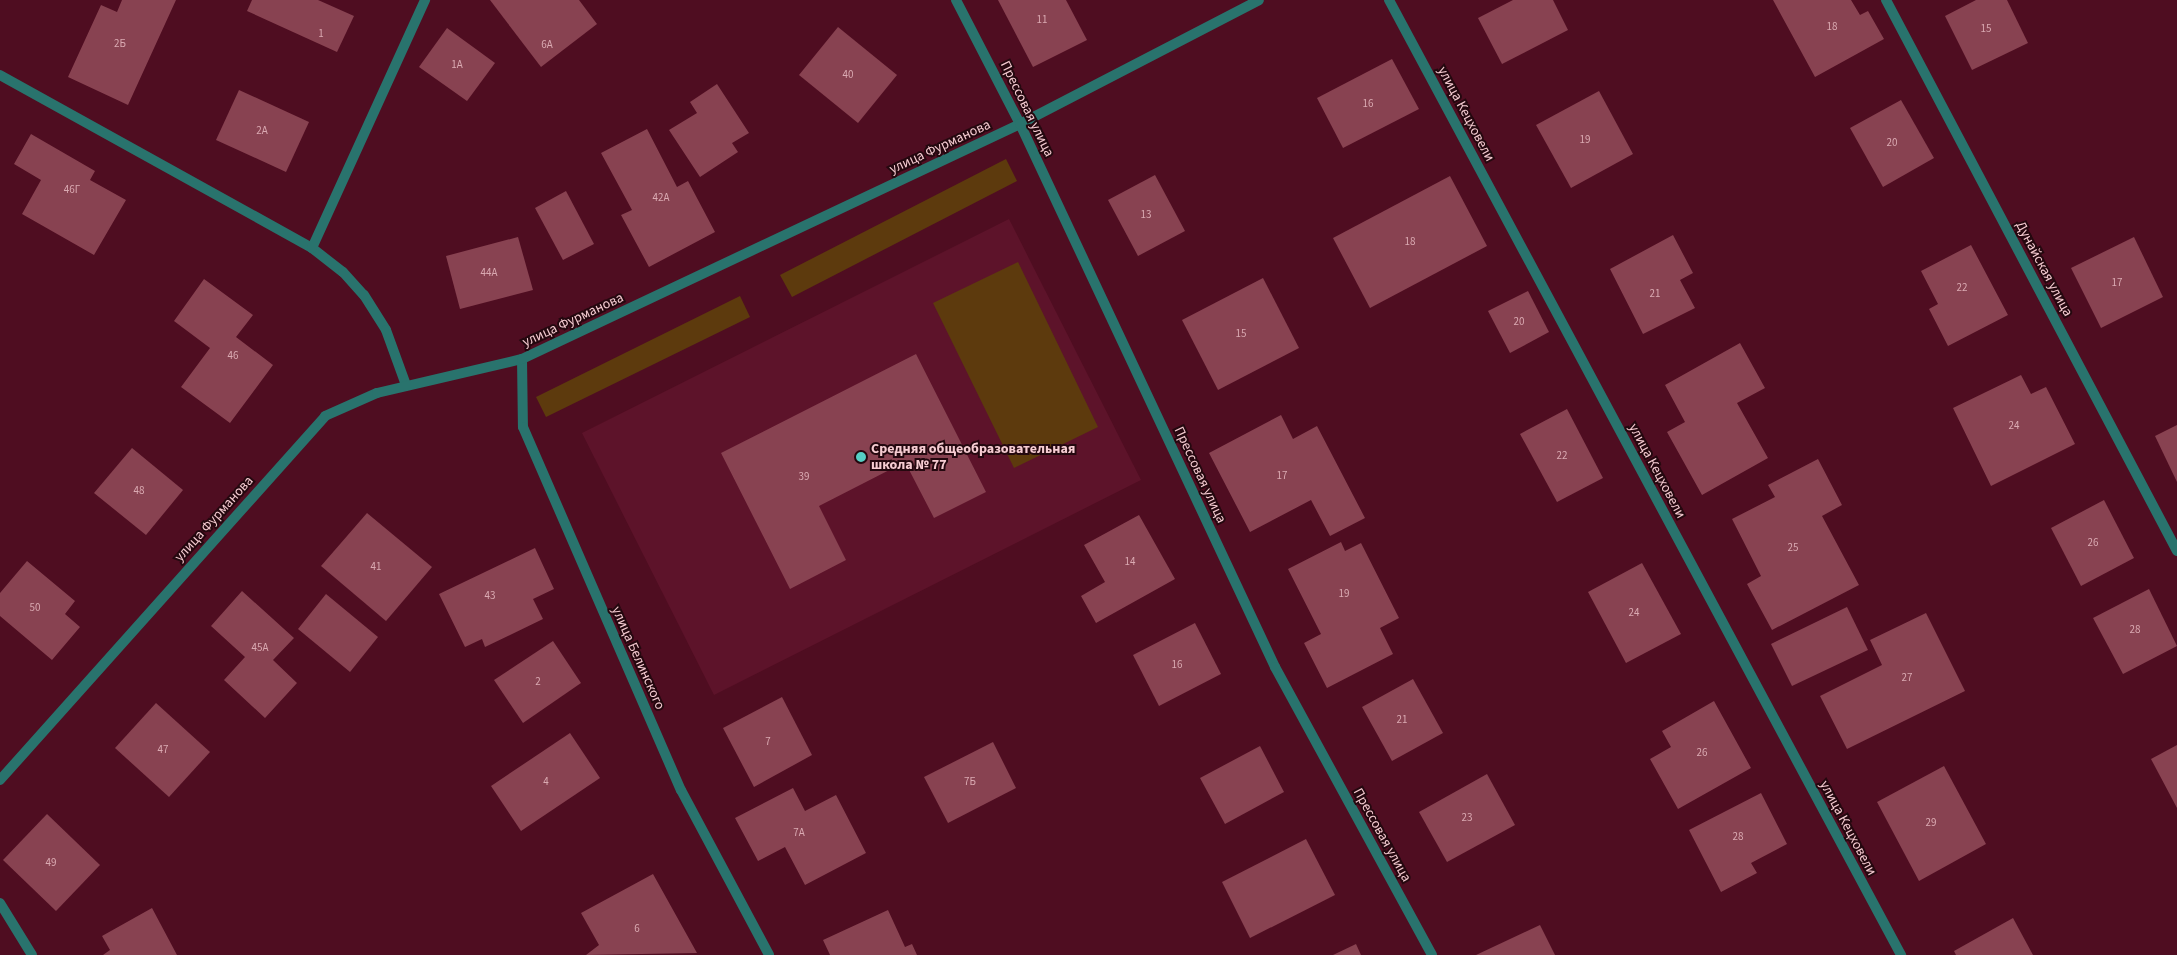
<!DOCTYPE html>
<meta charset="utf-8">
<style>
body{margin:0}
#map{position:relative;width:2177px;height:955px;overflow:hidden;background:#4f0d21;font-family:"Source Sans 3",sans-serif}
div>[style]{position:absolute}
.built>*{inset:0;background:#5d132a}
.green>*{inset:0;background:#5d3a0d}
.building>*{inset:0;background:#884251}
.service>*{height:10px;margin:-5px;padding:0 5px;transform-origin:5px;border-radius:5px;background:#29736d}
.minor>*{height:10px;margin:-5px;padding:0 5px;transform-origin:5px;border-radius:5px;background:#29736d}
.dots>*{width:14px;height:14px;translate:-50% -50%;box-sizing:border-box;border:2px solid #24080f;border-radius:50%}
span{translate:-50% -50%;white-space:nowrap;text-align:center;line-height:1.15;-webkit-text-stroke:4px #24080f;paint-order:stroke}
.number-label{font-size:11px;color:#daaab2}
.number-label span{-webkit-text-stroke-width:0}
.street-label{font-size:14px;color:#f6ccd2}
.poi-label{font-size:14px;color:#f6ccd2;font-weight:700}
.left{translate:0 -50%;text-align:left}
</style>
<div id="map">
<div class="built">
<i style="clip-path:polygon(1009px 219px,1141px 480px,714px 695px,582px 433px)"></i>
</div>
<div class="green">
<i style="clip-path:polygon(1006px 159px,1017px 181px,792px 297px,780px 275px)"></i>
<i style="clip-path:polygon(1018px 262px,1098px 427px,1014px 468px,933px 303px)"></i>
<i style="clip-path:polygon(740px 296px,750px 317px,546px 417px,536px 397px)"></i>
</div>
<div class="building">
<i style="clip-path:polygon(122px 0,176px 0,128px 105px,68px 77px,101px 5px,117px 12px)"></i>
<i style="clip-path:polygon(252px 0,318px 0,354px 16px,337px 52px,247px 11px)"></i>
<i style="clip-path:polygon(490px 0,579px 0,597px 24px,541px 67px)"></i>
<i style="clip-path:polygon(998px 0,1066px 0,1087px 40px,1033px 67px)"></i>
<i style="clip-path:polygon(1513px 0,1553px 0,1568px 30px,1502px 64px,1478px 18px)"></i>
<i style="clip-path:polygon(1773px 0,1851px 0,1860px 15px,1868px 11px,1884px 39px,1815px 77px)"></i>
<i style="clip-path:polygon(1976px 0,2007px 0,2028px 43px,1972px 70px,1945px 16px)"></i>
<i style="clip-path:polygon(838px 27px,897px 75px,858px 123px,799px 75px)"></i>
<i style="clip-path:polygon(447px 28px,495px 63px,467px 101px,419px 67px)"></i>
<i style="clip-path:polygon(1392px 59px,1419px 109px,1343px 148px,1317px 98px)"></i>
<i style="clip-path:polygon(717px 84px,749px 133px,732px 143px,738px 152px,700px 177px,669px 130px,697px 113px,690px 102px)"></i>
<i style="clip-path:polygon(239px 90px,309px 122px,286px 172px,216px 140px)"></i>
<i style="clip-path:polygon(1599px 91px,1633px 154px,1571px 188px,1536px 125px)"></i>
<i style="clip-path:polygon(1901px 100px,1934px 158px,1883px 187px,1850px 128px)"></i>
<i style="clip-path:polygon(647px 129px,677px 187px,688px 181px,715px 232px,649px 267px,621px 215px,632px 210px,601px 153px)"></i>
<i style="clip-path:polygon(31px 134px,95px 171px,90px 180px,126px 200px,94px 255px,22px 214px,41px 180px,14px 164px)"></i>
<i style="clip-path:polygon(1155px 175px,1185px 231px,1138px 256px,1108px 200px)"></i>
<i style="clip-path:polygon(1450px 176px,1487px 246px,1370px 308px,1333px 238px)"></i>
<i style="clip-path:polygon(566px 191px,594px 244px,563px 260px,535px 208px)"></i>
<i style="clip-path:polygon(1673px 235px,1693px 273px,1680px 280px,1695px 308px,1643px 334px,1610px 269px)"></i>
<i style="clip-path:polygon(518px 237px,533px 290px,460px 309px,446px 256px)"></i>
<i style="clip-path:polygon(2134px 237px,2163px 297px,2101px 328px,2071px 268px)"></i>
<i style="clip-path:polygon(1971px 245px,2008px 315px,1948px 346px,1929px 309px,1938px 304px,1921px 271px)"></i>
<i style="clip-path:polygon(1263px 278px,1299px 348px,1218px 390px,1182px 320px)"></i>
<i style="clip-path:polygon(204px 279px,253px 315px,236px 337px,273px 365px,230px 423px,181px 387px,210px 348px,174px 321px)"></i>
<i style="clip-path:polygon(1528px 291px,1549px 332px,1510px 353px,1488px 311px)"></i>
<i style="clip-path:polygon(1740px 343px,1765px 388px,1737px 403px,1768px 458px,1702px 495px,1667px 432px,1685px 422px,1665px 385px)"></i>
<i style="clip-path:polygon(916px 354px,986px 492px,934px 518px,905px 462px,819px 506px,846px 560px,790px 589px,721px 453px)"></i>
<i style="clip-path:polygon(2021px 375px,2031px 394px,2046px 387px,2075px 444px,1991px 486px,1953px 408px)"></i>
<i style="clip-path:polygon(1567px 409px,1603px 478px,1557px 502px,1520px 434px)"></i>
<i style="clip-path:polygon(1281px 415px,1293px 439px,1317px 426px,1365px 518px,1330px 536px,1311px 500px,1250px 532px,1209px 453px)"></i>
<i style="clip-path:polygon(2177px 425px,2177px 482px,2155px 436px)"></i>
<i style="clip-path:polygon(132px 448px,183px 490px,146px 535px,94px 493px)"></i>
<i style="clip-path:polygon(1818px 459px,1842px 505px,1822px 516px,1859px 585px,1772px 630px,1747px 584px,1761px 576px,1732px 519px,1775px 497px,1768px 485px)"></i>
<i style="clip-path:polygon(2104px 500px,2134px 558px,2081px 586px,2051px 528px)"></i>
<i style="clip-path:polygon(367px 513px,432px 567px,386px 621px,321px 566px)"></i>
<i style="clip-path:polygon(1139px 515px,1175px 579px,1096px 623px,1081px 596px,1105px 582px,1084px 545px)"></i>
<i style="clip-path:polygon(1341px 542px,1345px 551px,1361px 543px,1399px 618px,1380px 628px,1393px 654px,1327px 688px,1304px 643px,1321px 634px,1288px 569px)"></i>
<i style="clip-path:polygon(535px 548px,554px 589px,533px 599px,543px 619px,485px 647px,482px 639px,465px 647px,439px 594px)"></i>
<i style="clip-path:polygon(27px 561px,75px 601px,65px 614px,80px 627px,52px 660px,0 616px,0 593px)"></i>
<i style="clip-path:polygon(1642px 563px,1681px 634px,1626px 663px,1588px 592px)"></i>
<i style="clip-path:polygon(2149px 589px,2177px 646px,2123px 674px,2093px 618px)"></i>
<i style="clip-path:polygon(242px 591px,294px 638px,273px 660px,297px 683px,265px 718px,224px 680px,245px 657px,211px 626px)"></i>
<i style="clip-path:polygon(326px 594px,378px 637px,350px 672px,298px 629px)"></i>
<i style="clip-path:polygon(1847px 607px,1868px 650px,1792px 686px,1771px 644px)"></i>
<i style="clip-path:polygon(1926px 613px,1965px 691px,1847px 749px,1820px 696px,1882px 665px,1870px 640px)"></i>
<i style="clip-path:polygon(1195px 623px,1221px 674px,1159px 706px,1133px 655px)"></i>
<i style="clip-path:polygon(553px 641px,581px 683px,523px 723px,494px 680px)"></i>
<i style="clip-path:polygon(1413px 679px,1443px 733px,1392px 761px,1362px 707px)"></i>
<i style="clip-path:polygon(782px 697px,812px 755px,754px 787px,723px 728px)"></i>
<i style="clip-path:polygon(1714px 701px,1751px 768px,1678px 809px,1650px 759px,1671px 747px,1662px 731px)"></i>
<i style="clip-path:polygon(156px 703px,210px 752px,169px 797px,115px 748px)"></i>
<i style="clip-path:polygon(570px 733px,600px 778px,521px 831px,491px 786px)"></i>
<i style="clip-path:polygon(993px 742px,1016px 788px,948px 823px,924px 777px)"></i>
<i style="clip-path:polygon(2177px 745px,2177px 808px,2151px 759px)"></i>
<i style="clip-path:polygon(1260px 746px,1284px 792px,1225px 824px,1200px 778px)"></i>
<i style="clip-path:polygon(1944px 766px,1986px 844px,1919px 881px,1877px 802px)"></i>
<i style="clip-path:polygon(1487px 774px,1515px 825px,1447px 862px,1419px 812px)"></i>
<i style="clip-path:polygon(793px 788px,805px 811px,836px 795px,866px 853px,805px 885px,785px 847px,758px 861px,735px 818px)"></i>
<i style="clip-path:polygon(1761px 793px,1787px 844px,1751px 863px,1757px 873px,1721px 892px,1689px 830px)"></i>
<i style="clip-path:polygon(47px 814px,100px 865px,56px 911px,3px 860px)"></i>
<i style="clip-path:polygon(1306px 839px,1335px 895px,1250px 938px,1222px 882px)"></i>
<i style="clip-path:polygon(653px 874px,697px 953px,586px 955px,599px 945px,581px 913px)"></i>
<i style="clip-path:polygon(152px 908px,177px 955px,103px 955px,110px 950px,102px 936px)"></i>
<i style="clip-path:polygon(888px 910px,905px 947px,912px 944px,917px 955px,830px 955px,823px 940px)"></i>
<i style="clip-path:polygon(2013px 918px,2033px 955px,1956px 955px,1954px 951px)"></i>
<i style="clip-path:polygon(1540px 925px,1555px 955px,1476px 955px)"></i>
<i style="clip-path:polygon(1356px 944px,1361px 955px,1333px 955px)"></i>
</div>
<div class="service">
<i style="left:1886px;top:0;width:623px;rotate:62.16deg"></i>
</div>
<div class="minor">
<i style="left:956px;top:0;width:140px;rotate:62.7deg"></i>
<i style="left:1020px;top:124px;width:600px;rotate:64.84deg"></i>
<i style="left:1275px;top:667px;width:328px;rotate:61.4deg"></i>
<i style="left:1389px;top:0;width:1084px;rotate:61.8deg"></i>
<i style="left:0;top:75px;width:357px;rotate:29deg"></i>
<i style="left:312px;top:248px;width:39px;rotate:38deg"></i>
<i style="left:343px;top:272px;width:31px;rotate:48deg"></i>
<i style="left:364px;top:295px;width:41px;rotate:57.8deg"></i>
<i style="left:386px;top:330px;width:59px;rotate:70deg"></i>
<i style="left:312px;top:248px;width:273px;rotate:-65.5deg"></i>
<i style="left:522px;top:359px;width:68px;rotate:89.2deg"></i>
<i style="left:523px;top:427px;width:396px;rotate:66.5deg"></i>
<i style="left:681px;top:790px;width:187px;rotate:61.9deg"></i>
<i style="left:0;top:780px;width:488px;rotate:-48.2deg"></i>
<i style="left:325px;top:416px;width:57px;rotate:-23.9deg"></i>
<i style="left:377px;top:393px;width:149px;rotate:-13.2deg"></i>
<i style="left:522px;top:359px;width:551px;rotate:-25.26deg"></i>
<i style="left:1020px;top:124px;width:269px;rotate:-27.4deg"></i>
<i style="left:0;top:903px;width:61px;rotate:58.4deg"></i>
</div>
<div class="dots">
<i style="left:861px;top:457px;background:#56cec4"></i>
</div>
<div class="number-label">
<span style="left:1042px;top:20px">11</span>
<span style="left:1832px;top:27px">18</span>
<span style="left:1986px;top:29px">15</span>
<span style="left:321px;top:34px">1</span>
<span style="left:120px;top:44px">2Б</span>
<span style="left:547px;top:45px">6А</span>
<span style="left:457px;top:65px">1А</span>
<span style="left:848px;top:75px">40</span>
<span style="left:1368px;top:104px">16</span>
<span style="left:262px;top:131px">2А</span>
<span style="left:1585px;top:140px">19</span>
<span style="left:1892px;top:143px">20</span>
<span style="left:72px;top:190px">46Г</span>
<span style="left:661px;top:198px">42А</span>
<span style="left:1146px;top:215px">13</span>
<span style="left:1410px;top:242px">18</span>
<span style="left:489px;top:273px">44А</span>
<span style="left:2117px;top:283px">17</span>
<span style="left:1962px;top:288px">22</span>
<span style="left:1655px;top:294px">21</span>
<span style="left:1519px;top:322px">20</span>
<span style="left:1241px;top:334px">15</span>
<span style="left:233px;top:356px">46</span>
<span style="left:2014px;top:426px">24</span>
<span style="left:1562px;top:456px">22</span>
<span style="left:1282px;top:476px">17</span>
<span style="left:804px;top:477px">39</span>
<span style="left:139px;top:491px">48</span>
<span style="left:2093px;top:543px">26</span>
<span style="left:1793px;top:548px">25</span>
<span style="left:1130px;top:562px">14</span>
<span style="left:376px;top:567px">41</span>
<span style="left:1344px;top:594px">19</span>
<span style="left:490px;top:596px">43</span>
<span style="left:35px;top:608px">50</span>
<span style="left:1634px;top:613px">24</span>
<span style="left:2135px;top:630px">28</span>
<span style="left:260px;top:648px">45А</span>
<span style="left:1177px;top:665px">16</span>
<span style="left:1907px;top:678px">27</span>
<span style="left:538px;top:682px">2</span>
<span style="left:1402px;top:720px">21</span>
<span style="left:768px;top:742px">7</span>
<span style="left:163px;top:750px">47</span>
<span style="left:1702px;top:753px">26</span>
<span style="left:546px;top:782px">4</span>
<span style="left:970px;top:782px">7Б</span>
<span style="left:1467px;top:818px">23</span>
<span style="left:1931px;top:823px">29</span>
<span style="left:799px;top:833px">7А</span>
<span style="left:1738px;top:837px">28</span>
<span style="left:51px;top:863px">49</span>
<span style="left:637px;top:929px">6</span>
</div>
<div class="street-label">
<span style="left:1027px;top:109px;rotate:64deg">Прессовая улица</span>
<span style="left:1466px;top:114px;rotate:62deg">улица Кецховели</span>
<span style="left:940px;top:147px;rotate:-25deg">улица Фурманова</span>
<span style="left:2044px;top:269px;rotate:62deg">Дунайская улица</span>
<span style="left:573px;top:320px;rotate:-25deg">улица Фурманова</span>
<span style="left:1657px;top:471px;rotate:62deg">улица Кецховели</span>
<span style="left:1200px;top:475px;rotate:65deg">Прессовая улица</span>
<span style="left:214px;top:519px;rotate:-48deg">улица Фурманова</span>
<span style="left:638px;top:658px;rotate:66deg">улица Белинского</span>
<span style="left:1848px;top:828px;rotate:62deg">улица Кецховели</span>
<span style="left:1382px;top:835px;rotate:61deg">Прессовая улица</span>
</div>
<div class="poi-label">
<span class="left" style="left:871px;top:457px">Средняя общеобразовательная<br>школа № 77</span>
</div>
</div>
